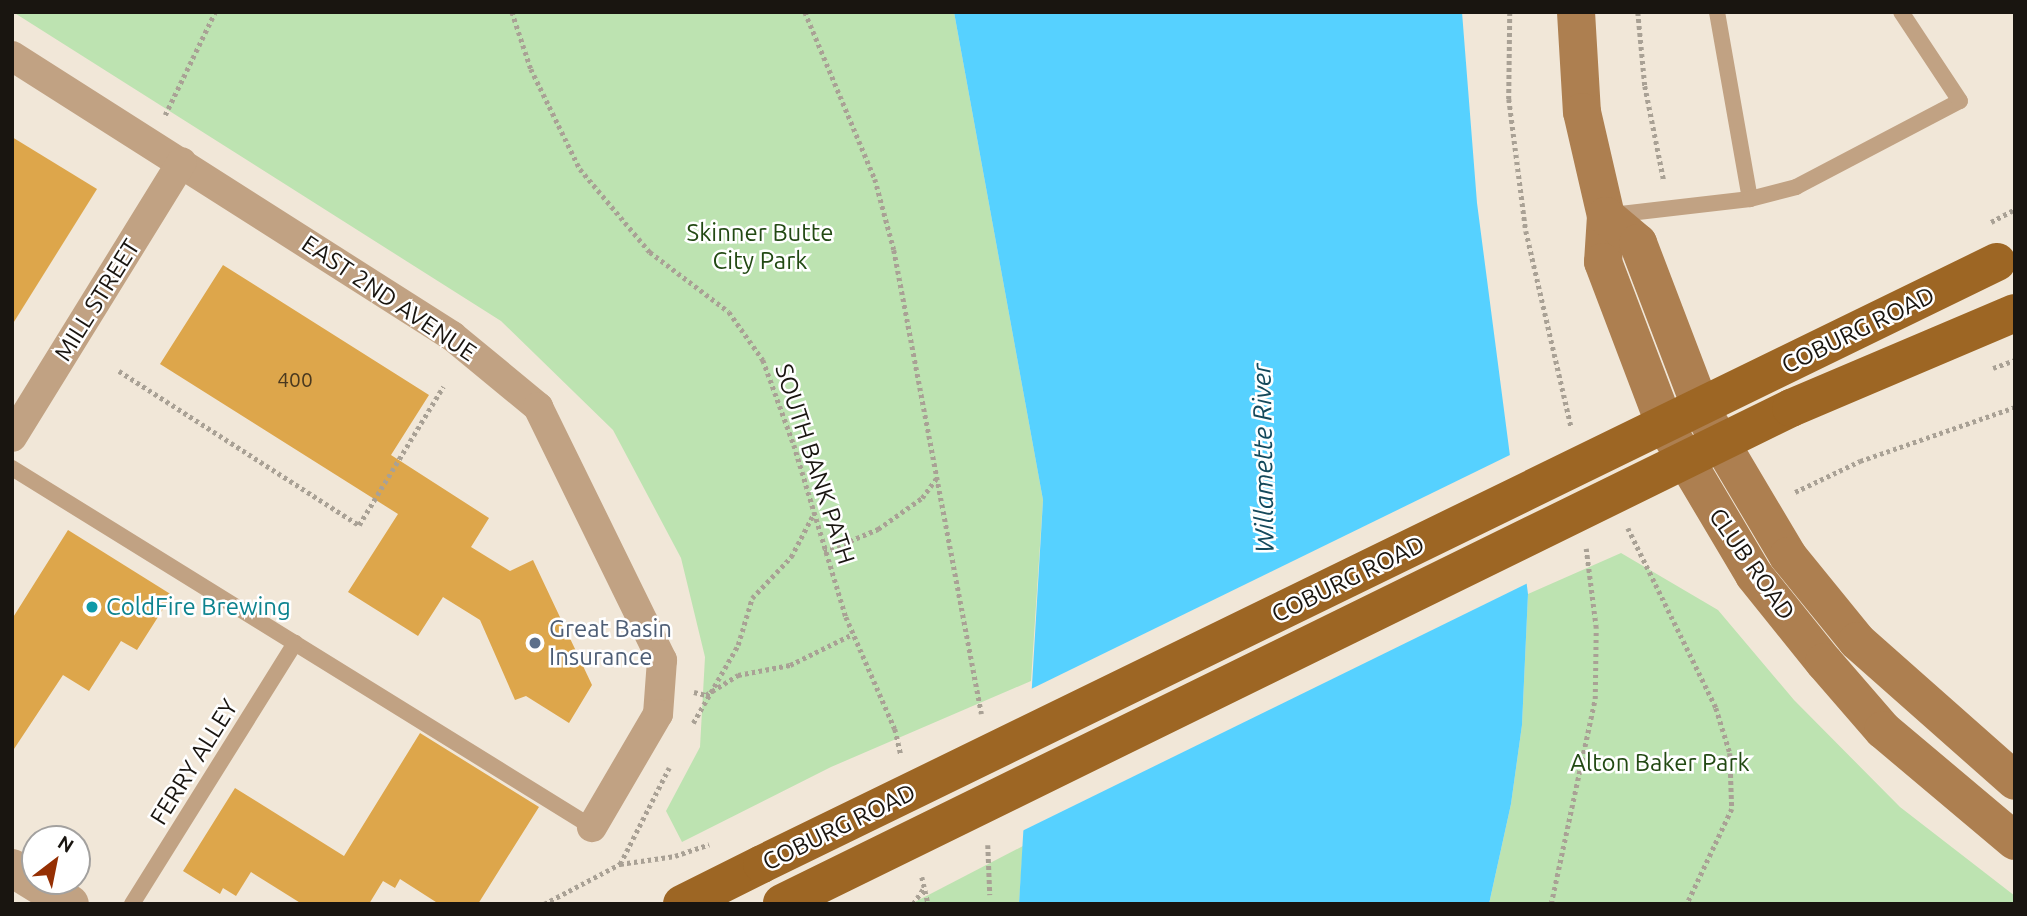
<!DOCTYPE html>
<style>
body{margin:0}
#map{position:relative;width:2027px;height:916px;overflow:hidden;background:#f1e7d8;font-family:Ubuntu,sans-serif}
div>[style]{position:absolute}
.green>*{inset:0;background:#bde3b1}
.water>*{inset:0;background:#56d1ff}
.pier>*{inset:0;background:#f1e7d8}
.building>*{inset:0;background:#dda64b}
.path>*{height:4.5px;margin-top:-2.25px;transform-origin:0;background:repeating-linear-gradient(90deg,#a9a195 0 3.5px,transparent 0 7px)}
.service>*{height:16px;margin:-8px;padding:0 8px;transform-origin:8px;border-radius:8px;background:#c1a283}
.minor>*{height:30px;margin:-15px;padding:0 15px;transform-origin:15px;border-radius:15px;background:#c1a283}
.tertiary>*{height:38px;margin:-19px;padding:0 19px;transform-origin:19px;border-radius:19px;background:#c1a283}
.secondary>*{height:38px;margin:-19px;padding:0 19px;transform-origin:19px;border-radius:19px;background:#ad7f50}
.primary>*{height:38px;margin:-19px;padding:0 19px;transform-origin:19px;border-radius:19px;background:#9d6624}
.path-bridge>*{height:4.5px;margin-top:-2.25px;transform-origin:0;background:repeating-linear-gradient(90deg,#a9a195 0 3.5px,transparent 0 7px)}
.primary-bridge>*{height:38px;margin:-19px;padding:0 19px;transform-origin:19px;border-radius:19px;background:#9d6624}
.dots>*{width:19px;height:19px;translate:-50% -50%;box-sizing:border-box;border:4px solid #fff;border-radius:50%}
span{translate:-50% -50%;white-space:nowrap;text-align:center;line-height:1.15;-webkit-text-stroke:5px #fff;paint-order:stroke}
.number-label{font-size:21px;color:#4a391f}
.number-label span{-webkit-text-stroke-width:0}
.park-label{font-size:24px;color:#224913}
.street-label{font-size:24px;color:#191510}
.culture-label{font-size:24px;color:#0d838f}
.left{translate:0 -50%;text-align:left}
.service-label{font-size:24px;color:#4e5e75}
.water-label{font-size:26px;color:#14495b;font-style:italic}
.frame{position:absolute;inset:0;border:14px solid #191510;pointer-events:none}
.north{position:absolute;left:21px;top:825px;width:70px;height:70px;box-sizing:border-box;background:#fff;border:2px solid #a3a19f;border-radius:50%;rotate:32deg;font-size:19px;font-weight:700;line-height:28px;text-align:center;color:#191510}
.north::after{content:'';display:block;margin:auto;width:24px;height:32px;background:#952f03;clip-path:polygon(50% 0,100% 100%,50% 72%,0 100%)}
</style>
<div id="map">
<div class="green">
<i style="clip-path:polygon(13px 12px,954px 12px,1043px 500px,1031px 681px,831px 767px,682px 842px,666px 811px,700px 747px,705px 657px,681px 558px,613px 430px,501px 321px)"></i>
<i style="clip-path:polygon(1621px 553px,1718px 610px,1794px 700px,1900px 807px,2015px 896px,2015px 904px,1489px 904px,1511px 804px,1522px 725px,1528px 594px)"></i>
<i style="clip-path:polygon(1023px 846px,1019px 904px,911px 904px)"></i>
</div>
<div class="water">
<i style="clip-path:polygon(954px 12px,1462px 12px,1477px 203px,1528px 594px,1522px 725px,1511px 804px,1489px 904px,1019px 904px,1043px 500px)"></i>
</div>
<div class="pier">
<i style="clip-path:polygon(1514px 453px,1530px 582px,1020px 832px,1027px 691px)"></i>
</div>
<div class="building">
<i style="clip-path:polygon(12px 137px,97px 189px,12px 325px)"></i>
<i style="clip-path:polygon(223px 265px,429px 395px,391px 455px,489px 518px,471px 547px,510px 571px,533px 560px,592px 685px,569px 723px,526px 696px,515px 700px,480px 620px,443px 597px,418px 636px,348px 592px,398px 514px,160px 364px)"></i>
<i style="clip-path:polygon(68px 530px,172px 595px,137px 650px,121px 641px,89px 691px,63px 675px,12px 752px,12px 619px)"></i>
<i style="clip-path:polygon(420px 733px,539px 807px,478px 904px,439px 904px,400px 879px,395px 888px,383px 881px,369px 904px,302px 904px,251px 872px,236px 896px,223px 888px,220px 894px,183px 871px,235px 788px,344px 856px)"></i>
</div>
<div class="path">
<i style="left:512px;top:12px;width:60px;rotate:71.6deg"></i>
<i style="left:531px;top:69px;width:111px;rotate:63.9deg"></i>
<i style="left:580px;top:169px;width:109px;rotate:49.9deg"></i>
<i style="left:650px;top:252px;width:99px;rotate:37.2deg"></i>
<i style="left:729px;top:312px;width:59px;rotate:54.7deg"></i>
<i style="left:763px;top:360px;width:90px;rotate:70deg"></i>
<i style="left:794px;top:445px;width:180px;rotate:73.2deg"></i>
<i style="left:846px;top:617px;width:122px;rotate:66.4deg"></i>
<i style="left:895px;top:729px;width:27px;rotate:77deg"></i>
<i style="left:805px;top:12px;width:181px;rotate:67.3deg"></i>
<i style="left:875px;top:179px;width:73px;rotate:75deg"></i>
<i style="left:894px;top:250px;width:472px;rotate:79.3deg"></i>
<i style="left:1510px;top:12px;width:87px;rotate:90.7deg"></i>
<i style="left:1509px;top:99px;width:133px;rotate:82.7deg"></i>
<i style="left:1526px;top:231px;width:200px;rotate:77deg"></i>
<i style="left:1638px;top:12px;width:74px;rotate:84.6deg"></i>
<i style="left:1645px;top:86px;width:97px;rotate:78.7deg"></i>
<i style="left:165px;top:115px;width:114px;rotate:-64.1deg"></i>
<i style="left:1991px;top:222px;width:27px;rotate:-28deg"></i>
<i style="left:119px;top:371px;width:285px;rotate:32.7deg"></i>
<i style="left:359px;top:525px;width:162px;rotate:-58.7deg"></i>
<i style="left:1795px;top:492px;width:72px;rotate:-25.5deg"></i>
<i style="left:1860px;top:461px;width:164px;rotate:-19.2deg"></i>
<i style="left:1628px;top:528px;width:200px;rotate:63.9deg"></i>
<i style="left:1716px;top:708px;width:47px;rotate:72.7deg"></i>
<i style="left:1730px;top:753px;width:56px;rotate:88deg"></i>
<i style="left:1732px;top:809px;width:105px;rotate:115.3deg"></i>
<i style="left:824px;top:552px;width:59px;rotate:-23.1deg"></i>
<i style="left:878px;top:529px;width:54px;rotate:-35.2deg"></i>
<i style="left:922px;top:498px;width:24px;rotate:-54deg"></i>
<i style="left:694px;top:692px;width:12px;rotate:14deg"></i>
<i style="left:706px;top:695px;width:38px;rotate:-32deg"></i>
<i style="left:738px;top:675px;width:53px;rotate:-10.9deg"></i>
<i style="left:790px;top:665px;width:70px;rotate:-26.2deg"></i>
<i style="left:693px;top:723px;width:90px;rotate:-60deg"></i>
<i style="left:738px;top:645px;width:49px;rotate:-73.4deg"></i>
<i style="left:752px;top:598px;width:57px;rotate:-46.4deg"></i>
<i style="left:791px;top:557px;width:50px;rotate:-62.4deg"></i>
<i style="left:988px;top:845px;width:50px;rotate:87.7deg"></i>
<i style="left:620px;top:864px;width:108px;rotate:-63deg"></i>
<i style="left:922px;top:877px;width:28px;rotate:77deg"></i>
<i style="left:544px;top:904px;width:86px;rotate:-27.8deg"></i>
<i style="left:620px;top:864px;width:56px;rotate:-8.3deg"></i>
<i style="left:675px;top:856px;width:36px;rotate:-19deg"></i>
<i style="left:913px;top:904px;width:18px;rotate:-56deg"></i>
<i style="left:1551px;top:904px;width:210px;rotate:-77.9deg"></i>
<i style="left:1595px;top:699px;width:71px;rotate:-89.2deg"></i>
<i style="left:1596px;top:628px;width:80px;rotate:-97.2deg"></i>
</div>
<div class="service">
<i style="left:1717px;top:12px;width:190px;rotate:80deg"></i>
<i style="left:1612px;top:215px;width:139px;rotate:-6.6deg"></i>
<i style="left:1750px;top:199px;width:48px;rotate:-14.6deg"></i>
<i style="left:1796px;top:187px;width:185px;rotate:-27.7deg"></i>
<i style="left:1960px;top:101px;width:107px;rotate:-123.5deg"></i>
<i style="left:12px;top:468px;width:682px;rotate:31.76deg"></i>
<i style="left:132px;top:904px;width:308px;rotate:-58deg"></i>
</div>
<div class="minor">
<i style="left:12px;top:56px;width:522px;rotate:32.47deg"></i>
<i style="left:452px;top:336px;width:112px;rotate:39.5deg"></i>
<i style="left:538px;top:407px;width:282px;rotate:63.9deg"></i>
<i style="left:662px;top:660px;width:54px;rotate:94.2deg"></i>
<i style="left:658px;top:714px;width:131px;rotate:120.3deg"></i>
<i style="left:12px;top:437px;width:323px;rotate:-58.3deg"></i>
</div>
<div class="tertiary">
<i style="left:12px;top:868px;width:68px;rotate:31.8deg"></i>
</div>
<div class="secondary">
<i style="left:1576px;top:12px;width:100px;rotate:86.6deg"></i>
<i style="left:1582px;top:112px;width:107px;rotate:77deg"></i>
<i style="left:1606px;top:216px;width:46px;rotate:93.7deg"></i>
<i style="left:1603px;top:262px;width:174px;rotate:69.2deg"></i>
<i style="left:1665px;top:425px;width:174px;rotate:59.3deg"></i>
<i style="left:1754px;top:575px;width:112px;rotate:51.2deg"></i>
<i style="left:1824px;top:662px;width:90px;rotate:49.1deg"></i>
<i style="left:1883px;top:730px;width:172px;rotate:40.1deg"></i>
<i style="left:1606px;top:216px;width:42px;rotate:40.2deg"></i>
<i style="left:1638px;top:243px;width:180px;rotate:69.1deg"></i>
<i style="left:1702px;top:411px;width:169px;rotate:59.3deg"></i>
<i style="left:1788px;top:556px;width:109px;rotate:50.9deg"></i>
<i style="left:1857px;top:641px;width:211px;rotate:41.5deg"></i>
</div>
<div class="primary">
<i style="left:682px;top:904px;width:89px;rotate:-26.6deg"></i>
</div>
<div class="path-bridge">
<i style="left:1993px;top:368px;width:23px;rotate:-20deg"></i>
</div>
<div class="primary-bridge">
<i style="left:762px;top:864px;width:1374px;rotate:-25.99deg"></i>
<i style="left:782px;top:903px;width:1124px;rotate:-26.13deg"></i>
<i style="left:1791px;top:408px;width:243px;rotate:-23deg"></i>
</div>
<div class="dots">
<i style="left:92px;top:607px;background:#0f9aa8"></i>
<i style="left:535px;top:643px;background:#5c6f8a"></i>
</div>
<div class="number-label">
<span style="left:295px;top:379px">400</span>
</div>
<div class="park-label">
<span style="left:760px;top:247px">Skinner Butte<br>City Park</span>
<span style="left:1660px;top:763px">Alton Baker Park</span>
</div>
<div class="street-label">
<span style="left:389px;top:298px;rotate:34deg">EAST 2ND AVENUE</span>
<span style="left:97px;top:300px;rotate:-58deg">MILL STREET</span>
<span style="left:1858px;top:330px;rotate:-26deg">COBURG ROAD</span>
<span style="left:815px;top:464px;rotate:72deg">SOUTH BANK PATH</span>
<span style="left:1752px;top:564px;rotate:55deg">CLUB ROAD</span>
<span style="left:1348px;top:579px;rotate:-26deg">COBURG ROAD</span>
<span style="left:194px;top:762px;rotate:-58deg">FERRY ALLEY</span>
<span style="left:839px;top:827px;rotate:-26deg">COBURG ROAD</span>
</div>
<div class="culture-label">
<span class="left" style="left:106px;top:607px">ColdFire Brewing</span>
</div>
<div class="service-label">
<span class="left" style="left:549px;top:643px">Great Basin<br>Insurance</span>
</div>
<div class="water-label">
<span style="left:1263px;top:458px;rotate:-91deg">Willamette River</span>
</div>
<div class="frame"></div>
<div class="north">N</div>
</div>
